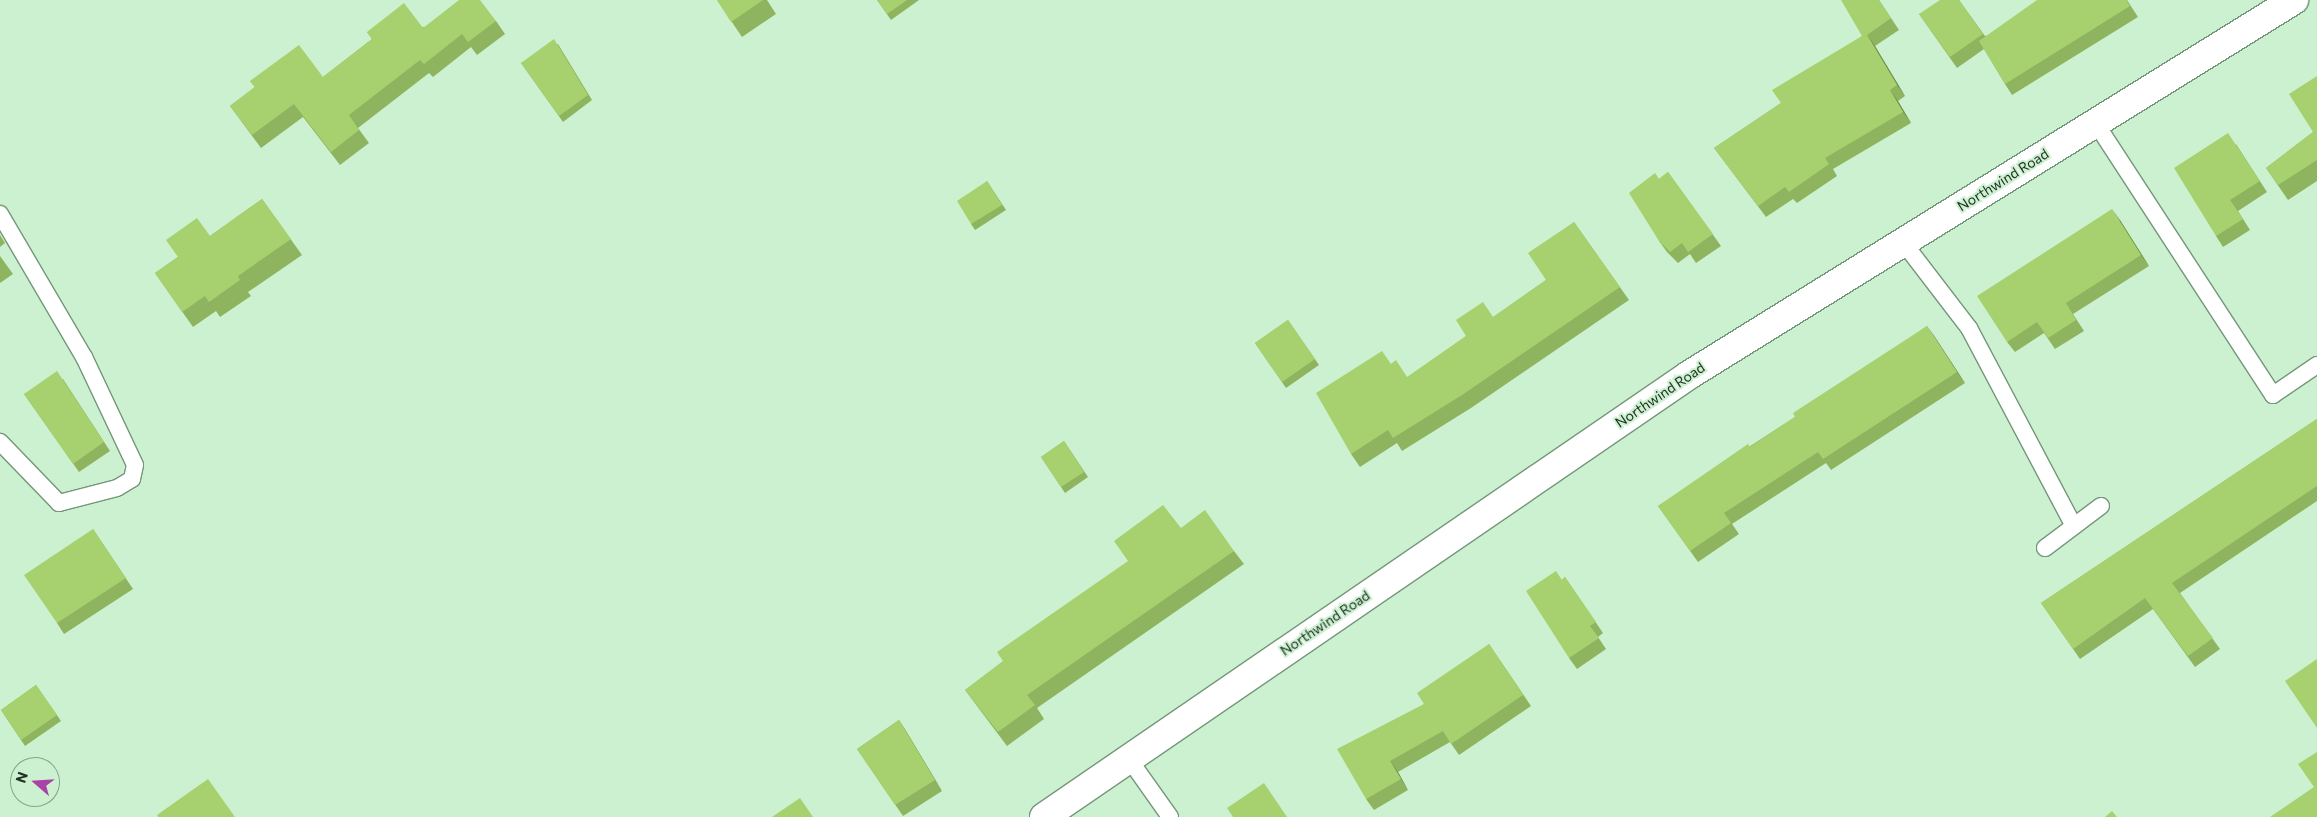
<!DOCTYPE html>
<style>
body{margin:0}
#map{position:relative;width:2317px;height:817px;overflow:hidden;background:#ccf1d0;font-family:Commissioner,sans-serif}
div>[style]{position:absolute}
.roads{filter:drop-shadow(1px 0 #749779) drop-shadow(-1px 0 #749779) drop-shadow(0 1px #749779) drop-shadow(0 -1px #749779)}
.lane>*{height:16px;margin:-8px;padding:0 8px;transform-origin:8px;border-radius:8px;background:#fff}
.street>*{height:28px;margin:-14px;padding:0 14px;transform-origin:14px;border-radius:14px;background:#fff}
.wall>*{inset:0;background:#8fb45f}
.shaded-wall>*{inset:0;background:#74924d}
.building>*{inset:0;background:#a6d16e}
span{translate:-50% -50%;white-space:nowrap;text-align:center;line-height:1.15;-webkit-text-stroke:4px #ccf1d0;paint-order:stroke}
.street-label{font-size:14px;color:#223024}
.north{position:absolute;left:10px;top:757px;width:50px;height:50px;box-sizing:border-box;background:#ccf1d0;border:1px solid #88a48b;border-radius:50%;rotate:289deg;font-size:14px;font-weight:700;line-height:20px;text-align:center;color:#223024}
.north::after{content:'';display:block;margin:auto;width:18px;height:22px;background:#a943a7;clip-path:polygon(50% 0,100% 100%,50% 72%,0 100%)}
</style>
<div id="map">
<div class="roads">
<div class="lane">
<i style="left:2095px;top:122px;width:326px;rotate:56.9deg"></i>
<i style="left:2273px;top:395px;width:53px;rotate:-34.3deg"></i>
<i style="left:0;top:214px;width:166px;rotate:59.6deg"></i>
<i style="left:84px;top:357px;width:119px;rotate:64.7deg"></i>
<i style="left:135px;top:465px;width:14px;rotate:102deg"></i>
<i style="left:132px;top:479px;width:17px;rotate:149deg"></i>
<i style="left:117px;top:488px;width:60px;rotate:165.5deg"></i>
<i style="left:59px;top:503px;width:85px;rotate:-134deg"></i>
<i style="left:1903px;top:242px;width:108px;rotate:52.5deg"></i>
<i style="left:1969px;top:328px;width:224px;rotate:62.1deg"></i>
<i style="left:2045px;top:548px;width:70px;rotate:-36.9deg"></i>
<i style="left:1129px;top:759px;width:71px;rotate:54.7deg"></i>
</div>
<div class="street">
<i style="left:1044px;top:817px;width:782px;rotate:-34.42deg"></i>
<i style="left:1689px;top:375px;width:712px;rotate:-31.79deg"></i>
</div>
</div>
<div class="wall">
<i style="clip-path:polygon(717px 0,767px 0,776px 14px,742px 37px)"></i>
<i style="clip-path:polygon(877px 0,919px 0,891px 20px)"></i>
<i style="clip-path:polygon(1879px 0,1899px 30px,1875px 46px,1905px 96px,1898px 101px,1911px 123px,1833px 169px,1837px 176px,1797px 203px,1793px 199px,1766px 217px,1714px 148px,1781px 103px,1862px 36px)"></i>
<i style="clip-path:polygon(1959px 0,1985px 36px,2127px 0,2138px 17px,2012px 95px,2005px 84px,1984px 49px,1957px 68px,1919px 14px)"></i>
<i style="clip-path:polygon(496px 21px,505px 34px,477px 55px,471px 47px,433px 77px,429px 73px,358px 128px,369px 143px,340px 165px,303px 117px,261px 148px,230px 106px,255px 87px,250px 81px,323px 77px,372px 39px,367px 32px)"></i>
<i style="clip-path:polygon(558px 44px,592px 100px,563px 122px,521px 63px)"></i>
<i style="clip-path:polygon(2317px 76px,2317px 181px,2288px 200px,2266px 168px,2313px 132px)"></i>
<i style="clip-path:polygon(2236px 144px,2267px 192px,2238px 211px,2250px 230px,2223px 247px,2216px 236px)"></i>
<i style="clip-path:polygon(1668px 172px,1721px 246px,1696px 263px,1690px 254px,1678px 263px,1667px 252px,1659px 241px,1659px 179px)"></i>
<i style="clip-path:polygon(987px 181px,1006px 210px,975px 230px,971px 224px)"></i>
<i style="clip-path:polygon(262px 199px,302px 255px,248px 292px,251px 296px,220px 317px,216px 311px,193px 327px,155px 273px,178px 257px,210px 236px)"></i>
<i style="clip-path:polygon(2120px 220px,2149px 266px,2073px 314px,2084px 331px,2055px 349px,2044px 333px,2015px 352px,2007px 342px)"></i>
<i style="clip-path:polygon(1574px 222px,1629px 300px,1471px 408px,1402px 451px,1397px 443px,1360px 467px,1351px 454px,1408px 377px,1546px 280px)"></i>
<i style="clip-path:polygon(0 235px,5px 243px,0 247px)"></i>
<i style="clip-path:polygon(0 256px,13px 274px,0 283px)"></i>
<i style="clip-path:polygon(1288px 320px,1319px 365px,1286px 388px,1255px 343px)"></i>
<i style="clip-path:polygon(1927px 326px,1965px 383px,1831px 470px,1826px 463px,1732px 524px,1739px 534px,1698px 562px,1658px 506px,1795px 417px)"></i>
<i style="clip-path:polygon(63px 379px,110px 451px,79px 472px,24px 394px)"></i>
<i style="clip-path:polygon(2317px 419px,2317px 501px,2180px 593px,2220px 649px,2195px 667px,2153px 609px,2080px 659px,2041px 603px)"></i>
<i style="clip-path:polygon(1064px 441px,1088px 477px,1065px 493px,1041px 457px)"></i>
<i style="clip-path:polygon(1181px 528px,1234px 551px,1244px 564px,1037px 708px,1044px 719px,1007px 746px,965px 690px)"></i>
<i style="clip-path:polygon(93px 529px,133px 589px,64px 634px,57px 623px)"></i>
<i style="clip-path:polygon(1565px 577px,1603px 633px,1598px 637px,1606px 649px,1577px 669px,1569px 658px,1562px 580px)"></i>
<i style="clip-path:polygon(1489px 644px,1531px 706px,1459px 755px,1450px 742px,1398px 772px,1408px 790px,1374px 810px,1366px 799px,1424px 704px)"></i>
<i style="clip-path:polygon(36px 685px,61px 721px,25px 746px,1px 710px)"></i>
<i style="clip-path:polygon(899px 720px,906px 731px,942px 791px,903px 816px,857px 749px)"></i>
</div>
<div class="shaded-wall">
<i style="clip-path:polygon(1867px 35px,1875px 46px,1905px 96px,1897px 85px)"></i>
<i style="clip-path:polygon(1890px 90px,1898px 101px,1911px 123px,1903px 112px)"></i>
<i style="clip-path:polygon(2112px 209px,2120px 220px,2149px 266px,2141px 255px)"></i>
<i style="clip-path:polygon(1927px 326px,1935px 337px,1965px 383px,1957px 372px)"></i>
<i style="clip-path:polygon(899px 720px,906px 731px,942px 791px,935px 780px)"></i>
<i style="clip-path:polygon(1390px 761px,1398px 772px,1408px 790px,1401px 779px)"></i>
</div>
<div class="building">
<i style="clip-path:polygon(459px 0,480px 0,496px 21px,468px 42px,462px 34px,424px 64px,420px 60px,349px 115px,359px 130px,331px 152px,294px 104px,252px 135px,230px 106px,255px 87px,250px 81px,299px 45px,323px 77px,372px 39px,367px 32px,404px 3px,423px 28px)"></i>
<i style="clip-path:polygon(717px 0,763px 0,731px 22px)"></i>
<i style="clip-path:polygon(877px 0,907px 0,887px 14px)"></i>
<i style="clip-path:polygon(1841px 0,1879px 0,1891px 18px,1867px 35px,1897px 85px,1890px 90px,1903px 112px,1825px 158px,1829px 164px,1789px 192px,1785px 187px,1758px 206px,1714px 148px,1781px 103px,1772px 90px,1862px 36px)"></i>
<i style="clip-path:polygon(1940px 0,1959px 0,1983px 34px,1950px 57px,1919px 14px)"></i>
<i style="clip-path:polygon(2037px 0,2126px 0,2130px 6px,2005px 84px,1979px 41px)"></i>
<i style="clip-path:polygon(554px 39px,588px 95px,559px 116px,521px 63px)"></i>
<i style="clip-path:polygon(2317px 76px,2317px 160px,2278px 185px,2266px 168px,2313px 132px,2289px 94px)"></i>
<i style="clip-path:polygon(2228px 133px,2260px 181px,2230px 200px,2243px 219px,2216px 236px,2174px 168px)"></i>
<i style="clip-path:polygon(1668px 172px,1713px 234px,1688px 252px,1682px 243px,1670px 252px,1659px 241px,1629px 193px,1655px 173px,1659px 179px)"></i>
<i style="clip-path:polygon(987px 181px,1002px 205px,971px 224px,957px 201px)"></i>
<i style="clip-path:polygon(262px 199px,291px 239px,238px 276px,240px 280px,209px 302px,205px 296px,182px 312px,155px 273px,178px 257px,166px 240px,197px 218px,210px 236px)"></i>
<i style="clip-path:polygon(2112px 209px,2141px 255px,2066px 303px,2076px 320px,2048px 338px,2037px 322px,2007px 342px,1977px 296px)"></i>
<i style="clip-path:polygon(1574px 222px,1620px 287px,1462px 395px,1393px 438px,1388px 430px,1351px 454px,1316px 393px,1382px 351px,1391px 364px,1396px 360px,1407px 377px,1466px 336px,1456px 320px,1483px 302px,1493px 317px,1546px 280px,1528px 253px)"></i>
<i style="clip-path:polygon(1288px 320px,1315px 359px,1282px 382px,1255px 343px)"></i>
<i style="clip-path:polygon(1927px 326px,1957px 372px,1823px 459px,1818px 452px,1724px 513px,1731px 523px,1690px 551px,1658px 506px,1748px 444px,1750px 447px,1795px 417px,1793px 413px)"></i>
<i style="clip-path:polygon(57px 371px,104px 442px,73px 464px,24px 394px)"></i>
<i style="clip-path:polygon(2317px 419px,2317px 486px,2172px 583px,2213px 638px,2188px 656px,2145px 598px,2073px 649px,2041px 603px)"></i>
<i style="clip-path:polygon(1064px 441px,1084px 472px,1061px 487px,1041px 457px)"></i>
<i style="clip-path:polygon(1163px 505px,1181px 528px,1205px 510px,1234px 551px,1027px 695px,1035px 705px,998px 732px,965px 690px,1003px 661px,997px 652px,1128px 561px,1114px 541px)"></i>
<i style="clip-path:polygon(93px 529px,126px 578px,57px 623px,24px 575px)"></i>
<i style="clip-path:polygon(1556px 571px,1562px 580px,1565px 577px,1596px 622px,1590px 626px,1599px 638px,1569px 658px,1526px 591px)"></i>
<i style="clip-path:polygon(1489px 644px,1523px 695px,1451px 744px,1443px 731px,1390px 761px,1401px 779px,1366px 799px,1337px 749px,1424px 704px,1417px 693px)"></i>
<i style="clip-path:polygon(2317px 659px,2317px 728px,2285px 681px)"></i>
<i style="clip-path:polygon(36px 685px,57px 715px,21px 740px,1px 710px)"></i>
<i style="clip-path:polygon(899px 720px,935px 780px,895px 805px,857px 749px)"></i>
<i style="clip-path:polygon(2317px 752px,2317px 817px,2270px 817px,2314px 787px,2298px 764px)"></i>
<i style="clip-path:polygon(208px 779px,235px 817px,158px 817px,157px 815px)"></i>
<i style="clip-path:polygon(1264px 783px,1287px 817px,1233px 817px,1227px 808px)"></i>
<i style="clip-path:polygon(800px 798px,813px 817px,772px 817px)"></i>
<i style="clip-path:polygon(2112px 811px,2117px 817px,2105px 817px)"></i>
</div>
<div class="street-label">
<span style="left:2003px;top:180px;rotate:-32deg">Northwind Road</span>
<span style="left:1660px;top:395px;rotate:-34deg">Northwind Road</span>
<span style="left:1325px;top:623px;rotate:-34deg">Northwind Road</span>
</div>
<div class="north">N</div>
</div>
